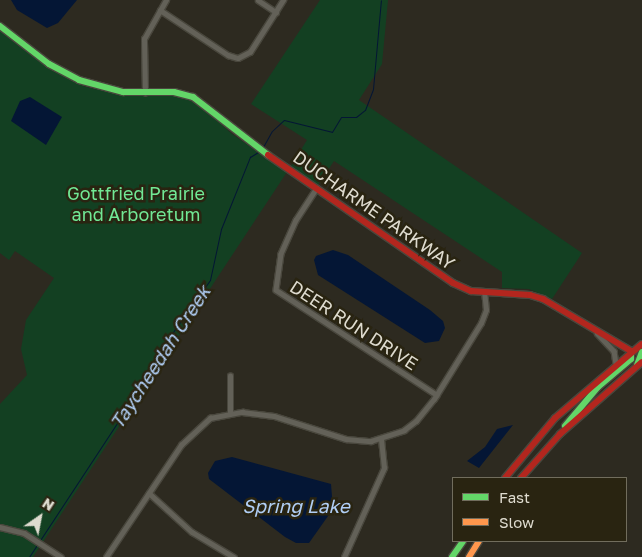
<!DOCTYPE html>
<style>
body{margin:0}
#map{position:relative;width:642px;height:557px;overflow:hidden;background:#2d2a20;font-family:"Golos Text",sans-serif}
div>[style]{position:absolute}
.green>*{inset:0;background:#134022}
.water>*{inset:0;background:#041635}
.stream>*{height:1px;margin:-0.5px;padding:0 0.5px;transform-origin:0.5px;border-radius:0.5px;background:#041635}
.roads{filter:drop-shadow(1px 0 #49473d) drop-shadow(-1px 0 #49473d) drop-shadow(0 1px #49473d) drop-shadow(0 -1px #49473d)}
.street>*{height:4.5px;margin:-2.25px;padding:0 2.25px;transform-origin:2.25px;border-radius:2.25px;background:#636158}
.fast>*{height:6px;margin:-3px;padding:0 3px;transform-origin:3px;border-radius:3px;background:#63d668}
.slow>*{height:6px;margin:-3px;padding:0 3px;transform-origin:3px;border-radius:3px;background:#ff974d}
.jam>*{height:6px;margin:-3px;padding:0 3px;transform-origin:3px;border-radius:3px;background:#b3261e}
span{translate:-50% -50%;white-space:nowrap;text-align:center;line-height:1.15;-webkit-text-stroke:5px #292411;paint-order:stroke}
.park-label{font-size:18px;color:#71e895}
.street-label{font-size:18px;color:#dedbcf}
.water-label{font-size:19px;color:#b0cef5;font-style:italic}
.legend{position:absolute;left:452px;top:477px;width:175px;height:65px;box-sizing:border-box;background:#292411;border:1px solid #716d5d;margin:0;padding:6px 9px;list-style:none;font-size:15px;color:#dedbcf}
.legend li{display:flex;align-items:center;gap:10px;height:25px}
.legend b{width:25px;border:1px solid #716d5d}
.north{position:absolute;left:15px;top:492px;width:50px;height:50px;-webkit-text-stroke:4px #292411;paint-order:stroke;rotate:33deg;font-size:14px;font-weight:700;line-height:20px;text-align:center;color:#dedbcf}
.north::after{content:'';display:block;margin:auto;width:18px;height:22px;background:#dedbcf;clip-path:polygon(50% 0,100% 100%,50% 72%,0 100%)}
</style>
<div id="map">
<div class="green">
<i style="clip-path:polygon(320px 0,388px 0,382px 64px,359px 100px,582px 253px,552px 299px,529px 289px,502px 288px,502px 272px,334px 161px,318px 185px,291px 166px,307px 140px,251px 104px)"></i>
<i style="clip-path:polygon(0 31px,47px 67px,83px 86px,123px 95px,173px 95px,197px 103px,232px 134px,287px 172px,33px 557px,0 557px,0 404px,27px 375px,21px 349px,26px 320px,54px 278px,15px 251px,9px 260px,0 253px)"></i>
</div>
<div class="water">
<i style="clip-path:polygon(11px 0,77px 0,58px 23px,47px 28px,17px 10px)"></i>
<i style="clip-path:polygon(30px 97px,62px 117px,46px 145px,11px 121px,20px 101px)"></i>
<i style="clip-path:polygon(333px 250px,348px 255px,430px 310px,443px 321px,445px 328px,439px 341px,425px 343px,318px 275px,314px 260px,316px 256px)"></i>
<i style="clip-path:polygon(513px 425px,479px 468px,467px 461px,485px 447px,497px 429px)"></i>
<i style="clip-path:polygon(232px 457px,331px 484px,333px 509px,309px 543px,296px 543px,285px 537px,209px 479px,208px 473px,215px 461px)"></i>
</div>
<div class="stream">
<i style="left:263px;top:147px;width:18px;rotate:-61deg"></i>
<i style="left:272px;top:131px;width:16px;rotate:-43deg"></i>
<i style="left:284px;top:120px;width:49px;rotate:14deg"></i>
<i style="left:332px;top:132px;width:17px;rotate:-59deg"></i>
<i style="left:341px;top:117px;width:15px"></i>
<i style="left:356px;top:117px;width:11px;rotate:-38deg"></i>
<i style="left:365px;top:110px;width:22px;rotate:-69deg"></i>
<i style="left:373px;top:89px;width:89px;rotate:-84.9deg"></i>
<i style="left:29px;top:557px;width:240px;rotate:-56.7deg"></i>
<i style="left:161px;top:356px;width:10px;rotate:-79deg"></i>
<i style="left:163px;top:346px;width:81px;rotate:-54.5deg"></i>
<i style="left:210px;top:280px;width:52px;rotate:-77.8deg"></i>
<i style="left:221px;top:229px;width:78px;rotate:-68.1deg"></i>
<i style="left:250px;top:157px;width:9px;rotate:-32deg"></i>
</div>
<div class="roads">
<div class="street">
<i style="left:258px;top:0;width:22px;rotate:34deg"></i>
<i style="left:160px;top:10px;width:82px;rotate:33.5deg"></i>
<i style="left:228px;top:55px;width:10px;rotate:17deg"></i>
<i style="left:238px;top:58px;width:13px;rotate:-27deg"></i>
<i style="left:250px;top:52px;width:62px;rotate:-57.6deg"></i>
<i style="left:145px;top:93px;width:54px;rotate:-91.1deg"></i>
<i style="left:144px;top:39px;width:45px;rotate:-60.6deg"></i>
<i style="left:317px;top:188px;width:38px;rotate:123deg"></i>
<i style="left:296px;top:220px;width:37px;rotate:114deg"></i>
<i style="left:281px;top:254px;width:36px;rotate:98deg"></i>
<i style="left:276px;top:290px;width:192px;rotate:33.1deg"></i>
<i style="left:597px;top:333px;width:25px;rotate:47deg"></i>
<i style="left:614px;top:351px;width:12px;rotate:81deg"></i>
<i style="left:230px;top:413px;width:37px;rotate:-90deg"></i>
<i style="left:149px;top:493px;width:58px;rotate:42.2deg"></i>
<i style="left:192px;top:532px;width:49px;rotate:30.8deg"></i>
<i style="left:0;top:527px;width:25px;rotate:14deg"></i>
<i style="left:24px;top:533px;width:44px;rotate:33deg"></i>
<i style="left:106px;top:557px;width:135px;rotate:-56.2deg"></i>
<i style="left:181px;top:445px;width:40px;rotate:-43deg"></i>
<i style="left:210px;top:418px;width:33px;rotate:-11deg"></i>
<i style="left:242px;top:412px;width:32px;rotate:7deg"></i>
<i style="left:274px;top:416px;width:76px;rotate:17.7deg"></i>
<i style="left:346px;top:439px;width:25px;rotate:5deg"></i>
<i style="left:371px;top:441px;width:35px;rotate:-18deg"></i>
<i style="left:404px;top:430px;width:15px;rotate:-37deg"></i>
<i style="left:416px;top:421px;width:28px;rotate:-51deg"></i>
<i style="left:434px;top:399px;width:89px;rotate:-58.3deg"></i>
<i style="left:481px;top:323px;width:14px;rotate:-69deg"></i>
<i style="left:486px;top:310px;width:18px;rotate:-96deg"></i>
<i style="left:344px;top:557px;width:98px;rotate:-65.8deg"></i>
<i style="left:384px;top:468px;width:29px;rotate:-96deg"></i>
</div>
<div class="fast">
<i style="left:0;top:26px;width:62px;rotate:37.8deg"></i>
<i style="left:49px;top:64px;width:34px;rotate:28deg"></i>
<i style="left:79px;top:80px;width:46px;rotate:15.3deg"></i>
<i style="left:123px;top:92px;width:51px"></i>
<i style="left:174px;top:92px;width:20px;rotate:15deg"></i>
<i style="left:193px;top:97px;width:95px;rotate:37.7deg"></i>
<i style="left:637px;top:365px;width:14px;rotate:-69deg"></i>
<i style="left:565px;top:426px;width:51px;rotate:-49.8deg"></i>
<i style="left:598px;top:387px;width:43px;rotate:-40.3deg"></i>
<i style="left:631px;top:359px;width:8px;rotate:-90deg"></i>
<i style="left:452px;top:557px;width:19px;rotate:-55deg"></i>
</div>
<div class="slow">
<i style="left:469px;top:557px;width:19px;rotate:-58deg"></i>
</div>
<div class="jam">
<i style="left:268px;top:155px;width:225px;rotate:34.7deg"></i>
<i style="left:453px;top:283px;width:20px;rotate:24deg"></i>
<i style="left:471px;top:291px;width:59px;rotate:3.9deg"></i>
<i style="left:530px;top:295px;width:14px;rotate:17deg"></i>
<i style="left:543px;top:299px;width:102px;rotate:30.6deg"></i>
<i style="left:505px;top:478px;width:78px;rotate:-50.2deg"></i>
<i style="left:555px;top:418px;width:114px;rotate:-40.4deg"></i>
<i style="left:521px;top:478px;width:59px;rotate:-48.4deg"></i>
<i style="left:560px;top:434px;width:109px;rotate:-41.3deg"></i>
</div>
</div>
<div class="park-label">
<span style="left:136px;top:204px">Gottfried Prairie<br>and Arboretum</span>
</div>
<div class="street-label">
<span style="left:374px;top:210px;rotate:35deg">DUCHARME PARKWAY</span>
<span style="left:354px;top:325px;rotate:33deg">DEER RUN DRIVE</span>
</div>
<div class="water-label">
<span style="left:160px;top:357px;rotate:-57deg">Taycheedah Creek</span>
<span style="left:296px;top:506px">Spring Lake</span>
</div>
<ul class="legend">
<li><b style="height:6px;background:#63d668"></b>Fast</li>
<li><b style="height:6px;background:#ff974d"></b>Slow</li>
</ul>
<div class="north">N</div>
</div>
